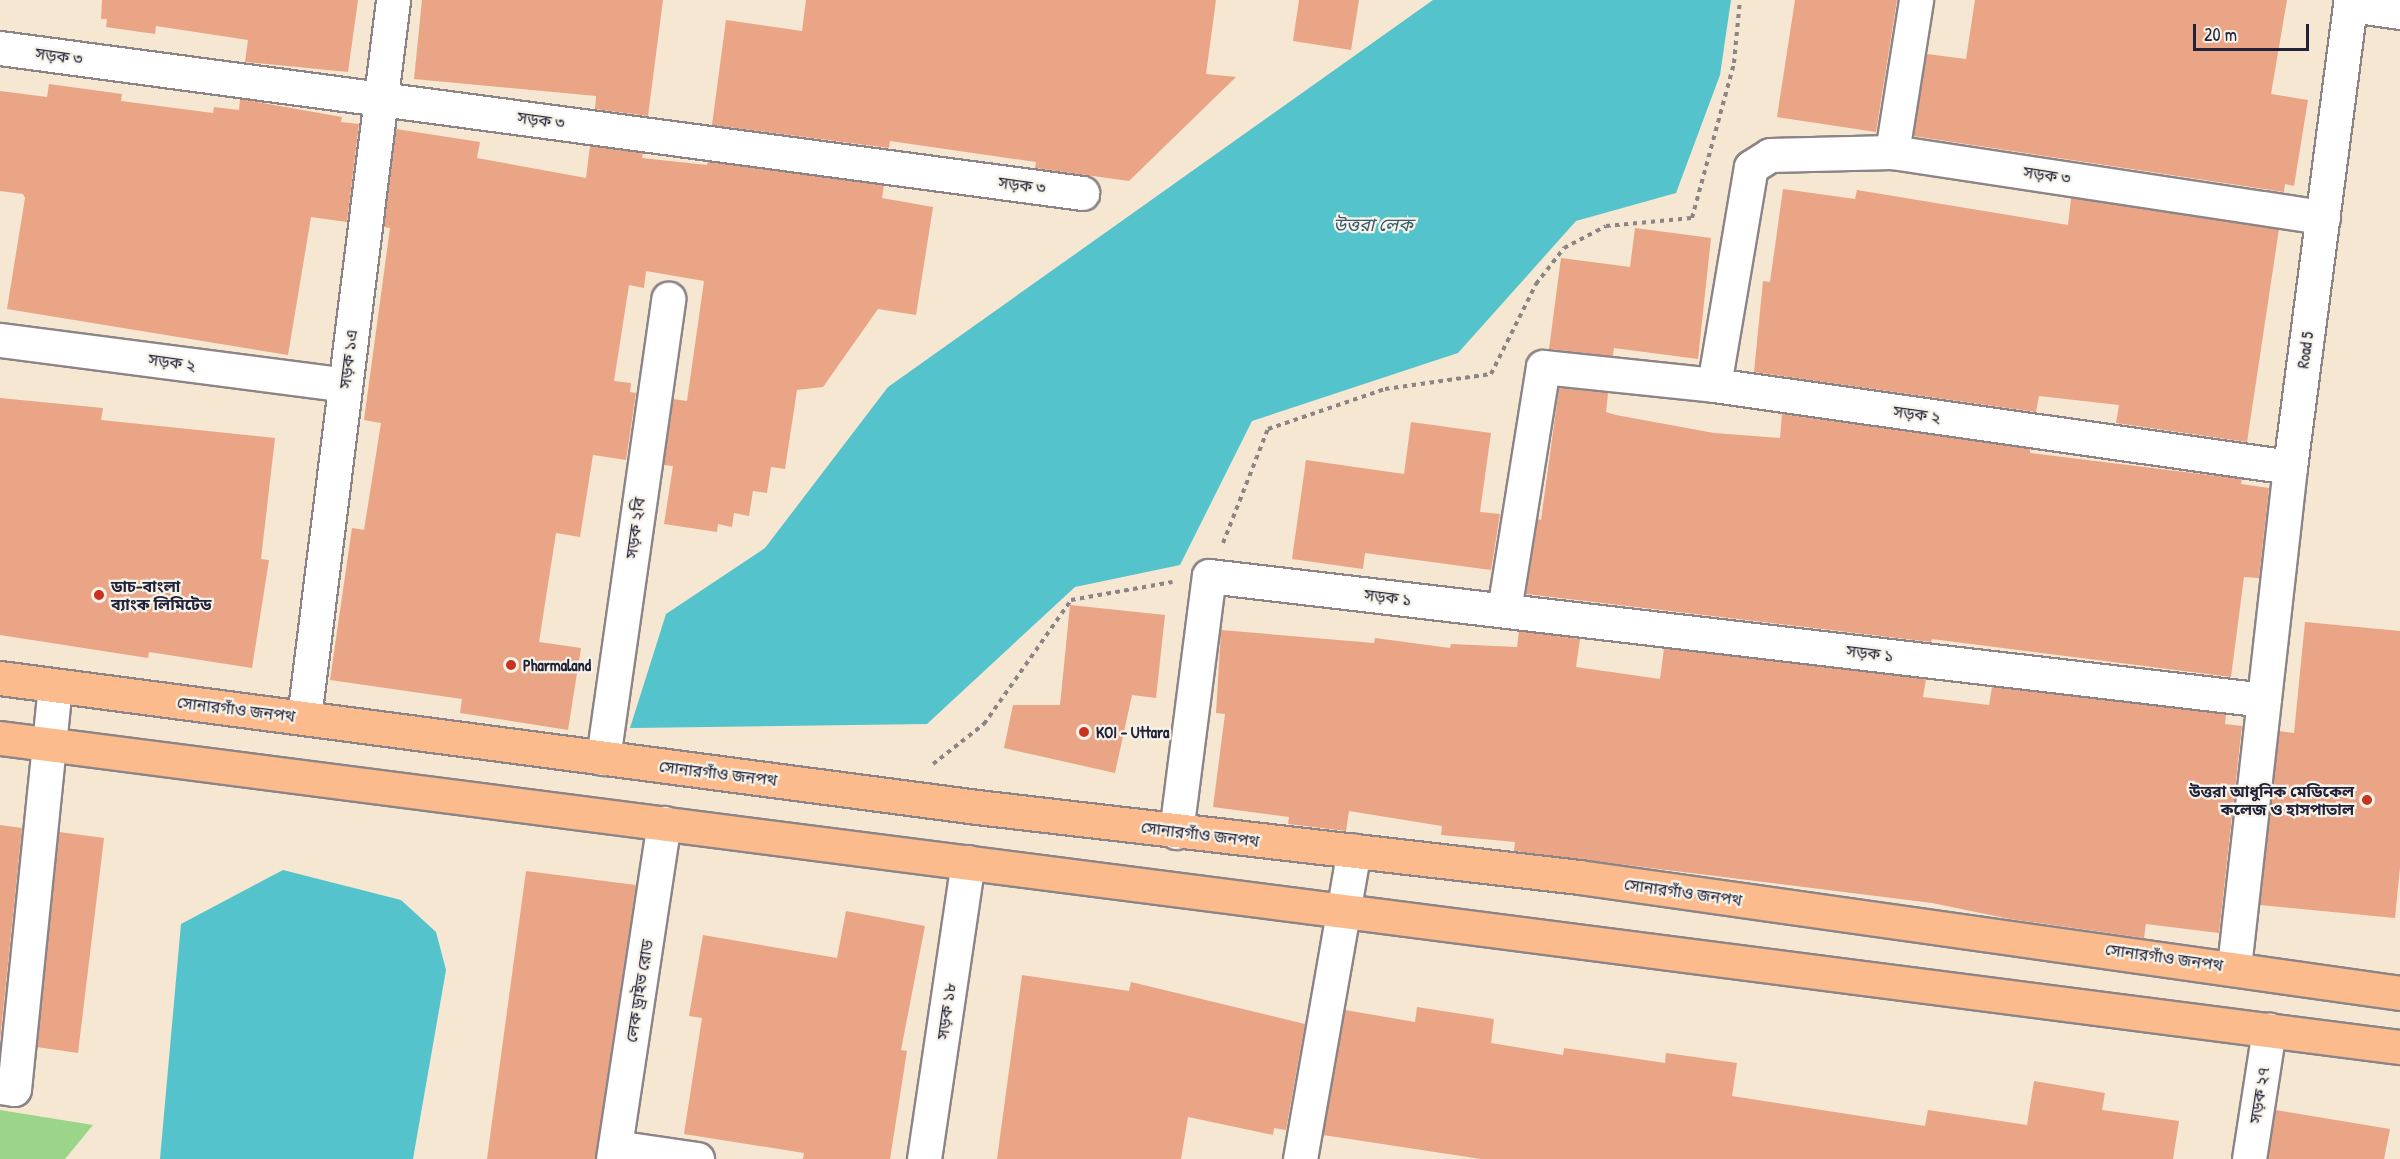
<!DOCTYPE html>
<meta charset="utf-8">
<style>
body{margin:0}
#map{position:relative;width:2400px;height:1159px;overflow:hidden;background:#f5e7d2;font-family:"Patrick Hand","Noto Sans Bengali",sans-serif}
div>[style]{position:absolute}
.green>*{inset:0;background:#9bd589}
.water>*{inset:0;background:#55c3cc}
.building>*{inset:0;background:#eaa486}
.path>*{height:4px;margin-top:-2px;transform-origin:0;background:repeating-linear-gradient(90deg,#8c8486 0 4.5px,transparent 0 9px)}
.roads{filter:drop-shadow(2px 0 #8c8486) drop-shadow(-2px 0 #8c8486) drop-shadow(0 2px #8c8486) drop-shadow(0 -2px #8c8486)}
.minor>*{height:33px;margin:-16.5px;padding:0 16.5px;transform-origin:16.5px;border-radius:16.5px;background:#fff}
.major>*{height:33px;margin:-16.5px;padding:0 16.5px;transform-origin:16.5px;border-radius:16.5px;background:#fbbb8c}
.dots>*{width:16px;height:16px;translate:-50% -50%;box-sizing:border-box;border:3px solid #f7f3e8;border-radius:50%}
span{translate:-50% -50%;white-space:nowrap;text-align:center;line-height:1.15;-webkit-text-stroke:4.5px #f7f3e8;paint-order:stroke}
.street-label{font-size:16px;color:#22223b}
.poi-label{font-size:16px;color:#22223b;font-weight:700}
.left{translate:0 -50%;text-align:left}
.right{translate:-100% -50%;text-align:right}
.water-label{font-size:18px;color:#345a6e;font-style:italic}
.scale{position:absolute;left:2193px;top:24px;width:116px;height:27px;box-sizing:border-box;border:3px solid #22223b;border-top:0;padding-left:8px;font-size:18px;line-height:21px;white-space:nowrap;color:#22223b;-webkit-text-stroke:4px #f7f3e8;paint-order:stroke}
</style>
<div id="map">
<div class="green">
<i style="clip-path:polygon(0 1110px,93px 1125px,65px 1159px,0 1159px)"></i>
</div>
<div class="water">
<i style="clip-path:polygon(1433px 0,1731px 0,1720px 75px,1676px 193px,1576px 221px,1458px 353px,1252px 421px,1180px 565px,1075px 587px,927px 724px,630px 728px,666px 614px,765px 548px,888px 387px)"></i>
<i style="clip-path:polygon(283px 870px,401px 900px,436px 932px,446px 970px,413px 1159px,160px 1159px,181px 924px)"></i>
</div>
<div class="building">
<i style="clip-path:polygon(102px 0,358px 0,348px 72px,245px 62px,248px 40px,156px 26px,155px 34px,106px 27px,107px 19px,101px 19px)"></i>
<i style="clip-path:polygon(422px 0,663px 0,648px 116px,595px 109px,596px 96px,414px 79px)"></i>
<i style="clip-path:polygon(806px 0,1216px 0,1206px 74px,1236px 77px,1129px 181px,1035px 168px,1036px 162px,890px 141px,889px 148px,712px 125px,726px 20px,802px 31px)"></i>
<i style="clip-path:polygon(1299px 0,1359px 0,1351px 50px,1293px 41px)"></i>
<i style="clip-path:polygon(1795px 0,1897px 0,1876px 132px,1777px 117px)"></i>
<i style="clip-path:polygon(1975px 0,2287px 0,2271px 94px,2308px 100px,2294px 186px,2285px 184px,2284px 192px,1913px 136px,1927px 54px,1966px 59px)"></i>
<i style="clip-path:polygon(49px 84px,122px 94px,121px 101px,213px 113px,214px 107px,239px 110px,240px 99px,342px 117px,341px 122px,359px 124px,347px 222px,311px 217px,288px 355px,7px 309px,25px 198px,23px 194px,0 191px,0 91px,47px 97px)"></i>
<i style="clip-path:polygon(396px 129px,480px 142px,477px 158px,586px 178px,590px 146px,643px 153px,642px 158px,707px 165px,708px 162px,884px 185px,882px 198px,933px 207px,916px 315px,878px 309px,823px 387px,797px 390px,785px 469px,771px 467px,767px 493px,753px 491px,749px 516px,734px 513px,732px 527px,718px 524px,717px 532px,664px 524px,673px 466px,663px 465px,673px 399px,687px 401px,704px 281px,646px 271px,644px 288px,629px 285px,614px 381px,631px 383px,630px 392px,636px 393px,626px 460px,593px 455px,580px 537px,556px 533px,539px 642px,581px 648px,568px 730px,460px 713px,462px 699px,330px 680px,352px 528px,364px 530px,381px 423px,364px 420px,390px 228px,384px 227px)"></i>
<i style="clip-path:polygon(1783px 189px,1855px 199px,1857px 190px,2068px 225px,2071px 198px,2279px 229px,2247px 442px,2116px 423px,2119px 405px,2039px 396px,2036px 412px,1754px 372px,1763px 281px,1770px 282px)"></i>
<i style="clip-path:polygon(1635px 228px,1711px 238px,1698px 359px,1614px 348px,1613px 356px,1549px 349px,1561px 258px,1630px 267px)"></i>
<i style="clip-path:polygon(1559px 388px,1608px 393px,1606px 412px,1616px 415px,1714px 433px,1780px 438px,1782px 414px,2030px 449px,2030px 453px,2242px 479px,2241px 484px,2269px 488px,2259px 578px,2244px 577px,2231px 677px,1932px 639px,1931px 642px,1526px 594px,1538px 519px,1541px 520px)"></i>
<i style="clip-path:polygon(0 398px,103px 408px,101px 420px,275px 438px,261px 559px,269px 560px,252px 668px,149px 652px,148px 658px,0 635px)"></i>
<i style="clip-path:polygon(1411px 422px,1491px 433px,1480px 512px,1500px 514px,1491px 570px,1365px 553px,1363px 569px,1292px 559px,1306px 460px,1404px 474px)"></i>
<i style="clip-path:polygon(1070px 605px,1165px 615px,1156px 698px,1132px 695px,1115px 773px,1004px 748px,1013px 705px,1060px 705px)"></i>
<i style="clip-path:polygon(2305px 622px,2400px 631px,2400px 867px,2395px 918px,2260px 905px,2279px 731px,2294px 733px)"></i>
<i style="clip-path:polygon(1221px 630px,1374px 643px,1375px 638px,1450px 648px,1451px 644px,1517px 647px,1519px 631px,1580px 639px,1576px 667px,1660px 679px,1664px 648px,1926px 679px,1923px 697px,1989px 705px,1992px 687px,2226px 714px,2225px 724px,2242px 726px,2219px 933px,2146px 924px,2144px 938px,2010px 919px,1932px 903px,1514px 851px,1515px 842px,1441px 835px,1442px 826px,1349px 811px,1346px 831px,1288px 824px,1289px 817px,1213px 807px,1225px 714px,1216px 713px)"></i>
<i style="clip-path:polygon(0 825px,22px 828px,0 1041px)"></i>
<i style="clip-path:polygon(59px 832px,104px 838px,78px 1053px,37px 1047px)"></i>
<i style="clip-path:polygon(526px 871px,636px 885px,595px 1159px,487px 1159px)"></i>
<i style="clip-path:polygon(846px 911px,925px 926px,901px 1050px,907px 1051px,890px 1159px,803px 1159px,804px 1153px,684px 1134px,702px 1018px,689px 1016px,703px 935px,837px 958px)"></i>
<i style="clip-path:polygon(1022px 975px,1129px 991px,1131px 982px,1305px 1024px,1286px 1130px,1274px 1128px,1273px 1135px,1188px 1117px,1181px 1159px,997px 1159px)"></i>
<i style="clip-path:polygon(1417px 1007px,1494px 1019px,1491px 1043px,1563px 1055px,1564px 1048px,1665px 1063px,1666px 1053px,1737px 1063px,1732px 1096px,1925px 1126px,1928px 1110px,2027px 1125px,2034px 1081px,2105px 1093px,2102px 1110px,2179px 1121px,2173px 1159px,1481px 1159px,1323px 1135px,1345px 1010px,1415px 1022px)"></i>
<i style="clip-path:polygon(2276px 1110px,2390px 1129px,2384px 1159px,2268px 1159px)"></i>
</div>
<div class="path">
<i style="left:1223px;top:543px;width:123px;rotate:-68.5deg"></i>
<i style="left:1268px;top:429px;width:124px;rotate:-18.9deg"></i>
<i style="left:1385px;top:389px;width:107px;rotate:-8.1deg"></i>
<i style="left:1491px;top:374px;width:101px;rotate:-63.4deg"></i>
<i style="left:1536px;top:284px;width:46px;rotate:-52.1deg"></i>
<i style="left:1564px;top:248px;width:47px;rotate:-27.6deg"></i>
<i style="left:1606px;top:226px;width:86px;rotate:-5.3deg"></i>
<i style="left:1692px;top:218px;width:161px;rotate:-74.8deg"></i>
<i style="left:1734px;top:63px;width:63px;rotate:-84.6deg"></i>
<i style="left:933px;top:764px;width:65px;rotate:-38.1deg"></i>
<i style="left:984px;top:724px;width:151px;rotate:-54.9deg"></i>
<i style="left:1071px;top:600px;width:103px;rotate:-10.1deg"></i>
</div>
<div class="roads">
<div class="minor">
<i style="left:2351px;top:5px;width:49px;rotate:8.1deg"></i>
<i style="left:0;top:48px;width:1092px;rotate:7.63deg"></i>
<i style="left:1892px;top:152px;width:154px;rotate:-81deg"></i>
<i style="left:0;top:340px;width:348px;rotate:7.4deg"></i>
<i style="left:1714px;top:385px;width:221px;rotate:-80.4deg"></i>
<i style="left:1751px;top:167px;width:22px;rotate:-32deg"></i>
<i style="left:1770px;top:155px;width:122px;rotate:-1.4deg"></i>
<i style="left:1892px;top:152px;width:436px;rotate:8.6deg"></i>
<i style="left:1504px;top:610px;width:246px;rotate:-80.9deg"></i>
<i style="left:1543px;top:367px;width:172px;rotate:6deg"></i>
<i style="left:1714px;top:385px;width:582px;rotate:8.1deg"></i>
<i style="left:304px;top:718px;width:723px;rotate:-82.93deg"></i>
<i style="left:603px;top:758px;width:464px;rotate:-81.9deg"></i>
<i style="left:1176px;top:832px;width:258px;rotate:-82.7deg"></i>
<i style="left:1209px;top:576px;width:1062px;rotate:6.7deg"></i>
<i style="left:2234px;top:967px;width:503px;rotate:-83.61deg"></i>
<i style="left:2290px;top:467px;width:471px;rotate:-82.6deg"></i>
<i style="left:0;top:1087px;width:14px;rotate:8deg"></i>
<i style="left:14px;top:1089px;width:405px;rotate:-84.2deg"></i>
<i style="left:615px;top:1147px;width:83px;rotate:8.3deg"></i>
<i style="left:613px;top:1159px;width:340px;rotate:-81.4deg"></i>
<i style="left:924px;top:1159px;width:300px;rotate:-81.6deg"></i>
<i style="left:1300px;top:1159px;width:313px;rotate:-80.1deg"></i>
<i style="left:2249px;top:1159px;width:131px;rotate:-81.2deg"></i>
</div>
<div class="major">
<i style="left:0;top:678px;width:985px;rotate:7.52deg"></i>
<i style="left:977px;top:807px;width:606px;rotate:6.63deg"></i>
<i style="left:1579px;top:877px;width:829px;rotate:8.04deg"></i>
<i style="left:0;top:738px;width:2420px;rotate:7.34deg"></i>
</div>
</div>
<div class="dots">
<i style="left:99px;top:595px;background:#c8321e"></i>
<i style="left:511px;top:665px;background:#c8321e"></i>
<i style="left:1084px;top:732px;background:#c8321e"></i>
<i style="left:2367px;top:800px;background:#c8321e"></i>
</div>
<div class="street-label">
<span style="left:59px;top:56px;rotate:8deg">সড়ক ৩</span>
<span style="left:541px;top:120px;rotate:8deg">সড়ক ৩</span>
<span style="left:2047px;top:175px;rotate:9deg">সড়ক ৩</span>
<span style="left:1022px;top:185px;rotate:8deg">সড়ক ৩</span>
<span style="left:2305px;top:350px;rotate:-82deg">Road 5</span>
<span style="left:348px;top:359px;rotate:-83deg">সড়ক ১এ</span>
<span style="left:172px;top:362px;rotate:8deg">সড়ক ২</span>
<span style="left:1917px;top:414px;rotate:8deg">সড়ক ২</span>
<span style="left:635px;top:528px;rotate:-82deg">সড়ক ২বি</span>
<span style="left:1388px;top:597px;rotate:7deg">সড়ক ১</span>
<span style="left:1870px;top:653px;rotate:7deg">সড়ক ১</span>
<span style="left:236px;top:709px;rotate:7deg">সোনারগাঁও জনপথ</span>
<span style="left:718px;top:773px;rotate:7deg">সোনারগাঁও জনপথ</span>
<span style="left:1200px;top:834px;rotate:7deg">সোনারগাঁও জনপথ</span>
<span style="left:1683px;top:892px;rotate:8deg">সোনারগাঁও জনপথ</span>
<span style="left:2164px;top:957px;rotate:8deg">সোনারগাঁও জনপথ</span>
<span style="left:639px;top:991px;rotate:-81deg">লেক ড্রাইভ রোড</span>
<span style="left:946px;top:1011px;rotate:-82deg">সড়ক ১৮</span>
<span style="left:2259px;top:1095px;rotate:-81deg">সড়ক ২৭</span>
</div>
<div class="poi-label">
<span class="left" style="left:111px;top:595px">ডাচ-বাংলা<br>ব্যাংক লিমিটেড</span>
<span class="left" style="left:523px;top:665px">Pharmaland</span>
<span class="left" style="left:1096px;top:732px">KOI - Uttara</span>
<span class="right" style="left:2354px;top:800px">উত্তরা আধুনিক মেডিকেল<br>কলেজ ও হাসপাতাল</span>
</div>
<div class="water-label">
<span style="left:1373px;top:225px">উত্তরা লেক</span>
</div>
<div class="scale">20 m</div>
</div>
